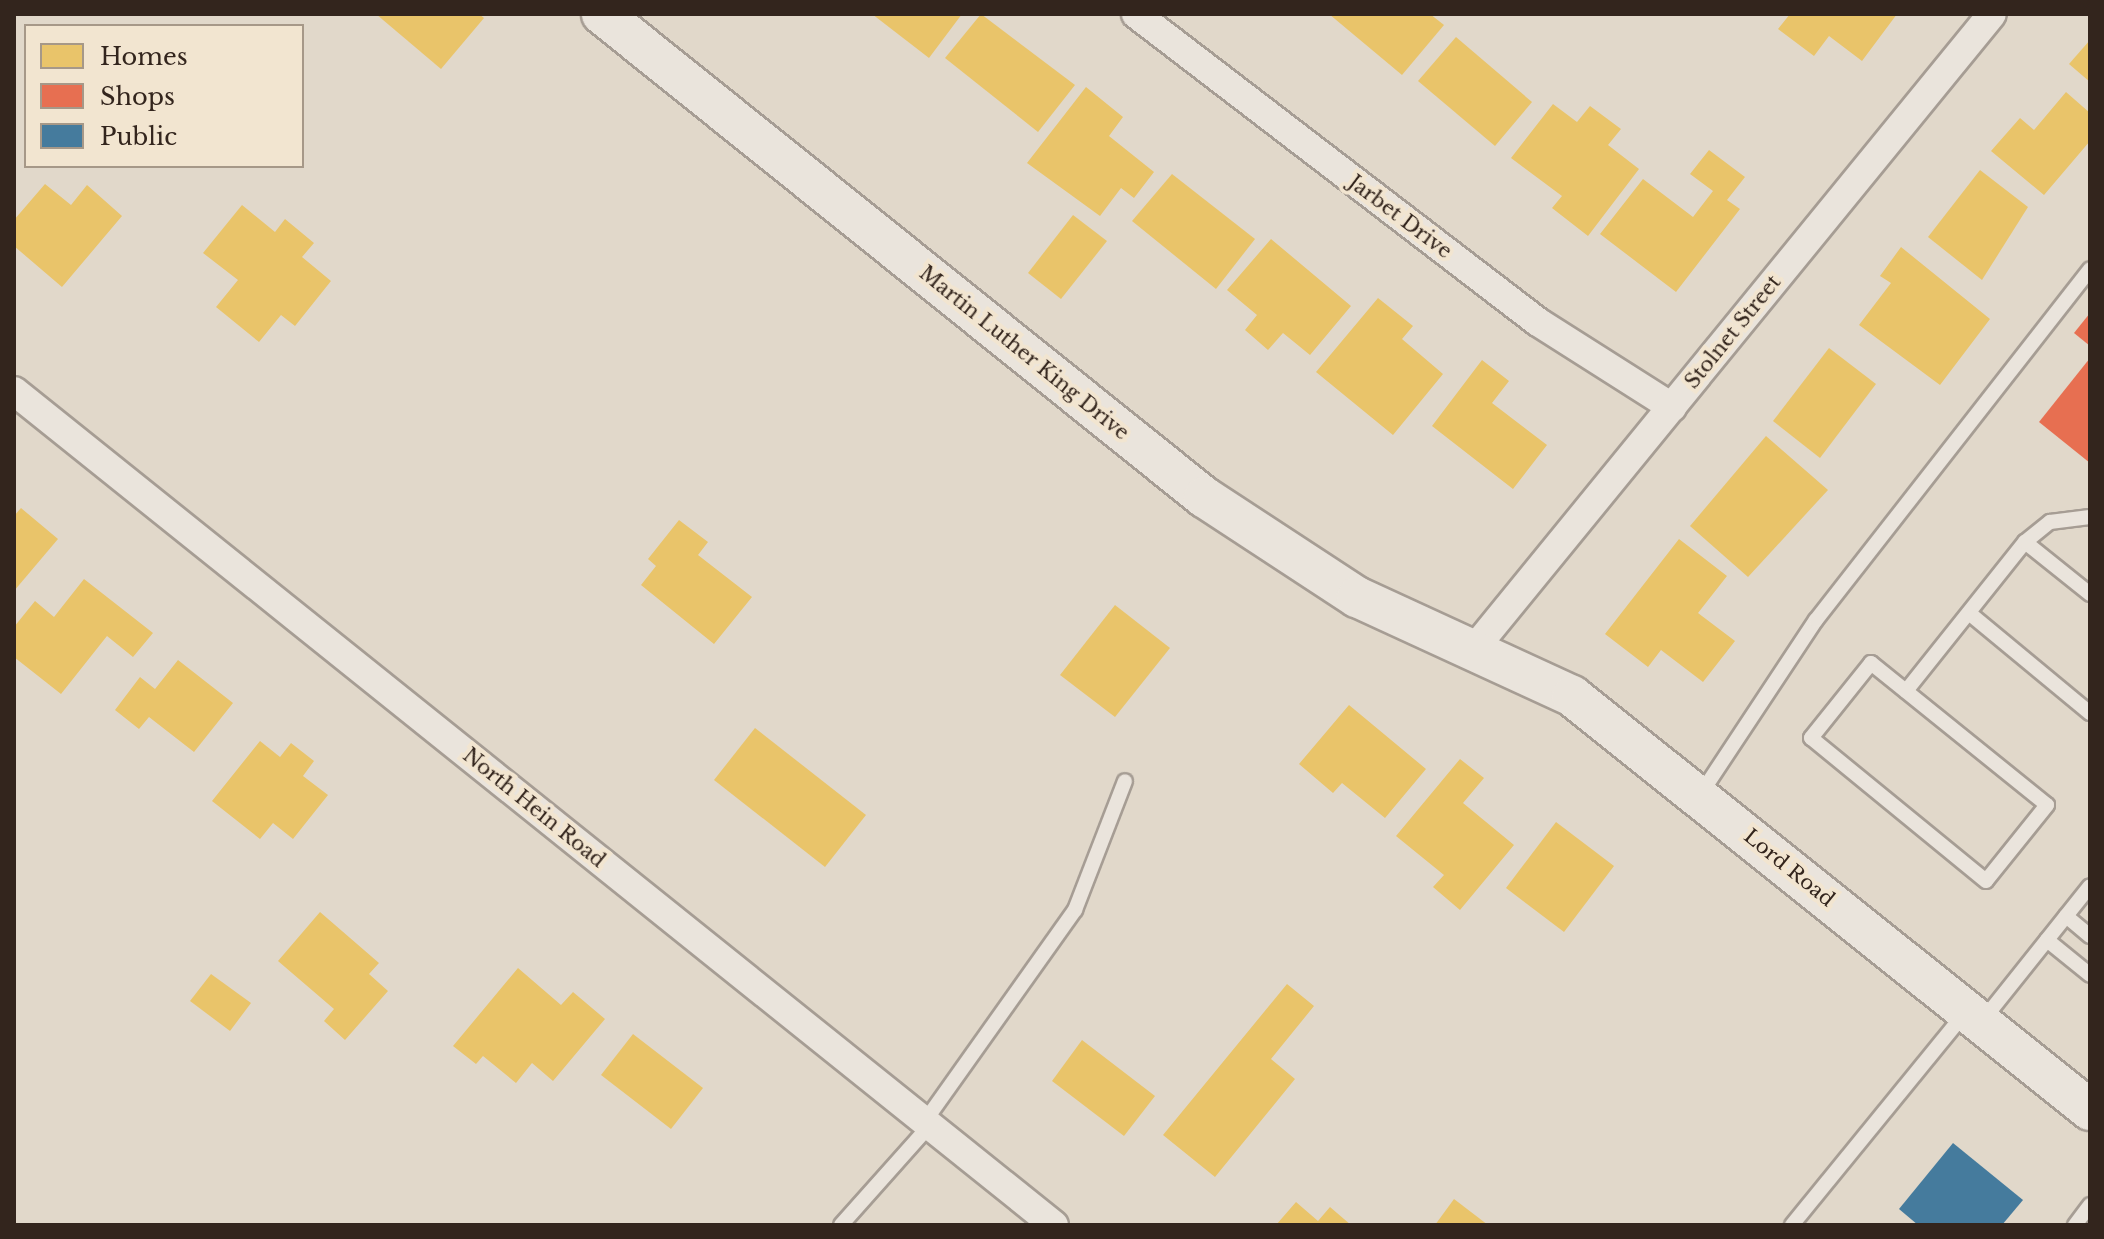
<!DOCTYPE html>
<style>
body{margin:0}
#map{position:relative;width:2104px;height:1239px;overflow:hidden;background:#e1d8ca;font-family:"Libre Baskerville",serif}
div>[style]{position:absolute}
.homes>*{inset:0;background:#e9c46a}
.shops>*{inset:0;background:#e76f51}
.public>*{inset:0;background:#457b9d}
.roads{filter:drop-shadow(2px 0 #a69d94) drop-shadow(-2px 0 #a69d94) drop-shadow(0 2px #a69d94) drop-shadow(0 -2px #a69d94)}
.lane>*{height:14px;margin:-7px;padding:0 7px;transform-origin:7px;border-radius:7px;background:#eae4dc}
.street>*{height:28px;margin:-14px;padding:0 14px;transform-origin:14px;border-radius:14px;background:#eae4dc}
.secondary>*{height:40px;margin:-20px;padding:0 20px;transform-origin:20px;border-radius:20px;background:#eae4dc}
span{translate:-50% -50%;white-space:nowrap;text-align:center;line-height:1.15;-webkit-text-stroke:8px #f2e5d0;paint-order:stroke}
.street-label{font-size:20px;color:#33251d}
.frame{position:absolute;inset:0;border:16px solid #33251d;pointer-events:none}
.legend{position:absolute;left:24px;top:24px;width:280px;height:144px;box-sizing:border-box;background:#f2e5d0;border:2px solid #a69888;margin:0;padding:10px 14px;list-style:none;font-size:24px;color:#33251d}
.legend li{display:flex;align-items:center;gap:16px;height:40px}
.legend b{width:40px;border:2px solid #a69888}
</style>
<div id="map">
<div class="homes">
<i style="clip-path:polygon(376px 14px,479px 14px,484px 18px,441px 69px)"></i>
<i style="clip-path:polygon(872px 14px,962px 14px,929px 58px)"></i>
<i style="clip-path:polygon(981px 14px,1075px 85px,1038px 132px,945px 58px)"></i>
<i style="clip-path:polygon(1329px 14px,1430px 14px,1444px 25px,1402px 75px)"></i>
<i style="clip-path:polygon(1790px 14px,1897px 14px,1862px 61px,1829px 36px,1814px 56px,1778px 29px)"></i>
<i style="clip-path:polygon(1456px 37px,1532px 102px,1495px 146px,1418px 81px)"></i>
<i style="clip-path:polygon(2090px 40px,2090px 82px,2069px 64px)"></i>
<i style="clip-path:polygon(1086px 87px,1123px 117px,1109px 136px,1154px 172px,1134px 198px,1121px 188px,1100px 216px,1027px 163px)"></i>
<i style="clip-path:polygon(2066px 92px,2090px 113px,2090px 141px,2044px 195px,1991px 151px,2020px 118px,2034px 130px)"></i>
<i style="clip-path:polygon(1553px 104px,1577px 122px,1590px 106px,1621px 129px,1608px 145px,1639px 169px,1588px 236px,1552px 208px,1562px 196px,1511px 158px)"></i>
<i style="clip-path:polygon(1709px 150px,1745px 177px,1727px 200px,1740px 209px,1676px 292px,1600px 234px,1643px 179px,1693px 217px,1713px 191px,1690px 174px)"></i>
<i style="clip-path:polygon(1980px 170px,2028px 207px,1982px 280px,1928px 237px)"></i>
<i style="clip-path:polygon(1172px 174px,1255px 239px,1216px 289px,1132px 221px)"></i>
<i style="clip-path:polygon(45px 184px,71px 205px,87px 185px,122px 216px,62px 287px,14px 246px,14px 220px)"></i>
<i style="clip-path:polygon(242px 205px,275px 232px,285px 219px,314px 243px,302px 257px,331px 281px,295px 326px,281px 315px,259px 342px,216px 307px,238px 280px,203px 253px)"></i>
<i style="clip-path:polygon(1073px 215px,1107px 241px,1061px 299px,1028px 273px)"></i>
<i style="clip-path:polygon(1271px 239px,1351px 306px,1310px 355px,1283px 333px,1268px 350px,1245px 330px,1257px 315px,1227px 290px)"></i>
<i style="clip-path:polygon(1901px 247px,1990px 319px,1940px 385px,1859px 325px,1891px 283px,1880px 276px)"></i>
<i style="clip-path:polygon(1378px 298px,1413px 326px,1402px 339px,1443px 374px,1393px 435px,1316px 372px)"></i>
<i style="clip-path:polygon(1829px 348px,1876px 384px,1820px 458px,1773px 421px)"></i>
<i style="clip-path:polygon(1482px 360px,1509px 381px,1492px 403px,1547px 445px,1513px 489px,1432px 426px)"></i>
<i style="clip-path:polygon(1766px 436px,1828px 490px,1748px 577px,1690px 526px)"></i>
<i style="clip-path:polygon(21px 508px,58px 539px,14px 591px,14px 516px)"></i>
<i style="clip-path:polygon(679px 520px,708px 542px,698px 555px,752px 597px,714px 644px,641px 585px,656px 566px,648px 559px)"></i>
<i style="clip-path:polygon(1679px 539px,1727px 576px,1698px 613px,1735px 641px,1703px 682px,1661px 650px,1648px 667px,1605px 634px)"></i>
<i style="clip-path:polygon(84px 579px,153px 633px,133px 657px,107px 636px,61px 694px,14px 657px,14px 627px,35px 601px,54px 617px)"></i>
<i style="clip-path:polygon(1115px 605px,1170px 648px,1115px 717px,1060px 675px)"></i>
<i style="clip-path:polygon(178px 660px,233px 703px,194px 752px,149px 717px,139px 729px,115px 710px,140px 677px,155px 689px)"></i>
<i style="clip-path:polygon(1349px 705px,1426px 769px,1385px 818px,1342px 783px,1333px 793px,1299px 764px)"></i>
<i style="clip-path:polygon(755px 728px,866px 815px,825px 867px,714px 780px)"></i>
<i style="clip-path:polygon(260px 741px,280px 757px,291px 743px,314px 761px,303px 776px,328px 795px,293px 839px,273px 823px,260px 839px,212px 801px)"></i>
<i style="clip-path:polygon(1460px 759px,1484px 778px,1463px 803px,1514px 845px,1460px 910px,1433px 887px,1444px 875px,1396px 836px)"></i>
<i style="clip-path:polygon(1556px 822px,1614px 866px,1564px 932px,1506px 888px)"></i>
<i style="clip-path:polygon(320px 912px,379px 963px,369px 974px,388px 991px,345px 1040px,324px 1021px,334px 1009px,278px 961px)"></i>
<i style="clip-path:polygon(518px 968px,561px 1005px,573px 992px,605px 1019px,553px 1081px,532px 1063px,516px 1083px,483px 1056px,476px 1064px,453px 1046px)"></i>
<i style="clip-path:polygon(211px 974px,251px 1003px,230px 1031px,190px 1001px)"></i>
<i style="clip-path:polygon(1287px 984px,1314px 1006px,1271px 1059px,1295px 1079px,1215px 1177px,1163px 1135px)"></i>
<i style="clip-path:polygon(633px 1034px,703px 1088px,671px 1129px,601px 1075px)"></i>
<i style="clip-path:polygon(1082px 1040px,1155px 1096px,1124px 1136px,1052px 1081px)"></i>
<i style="clip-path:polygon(1454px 1199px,1488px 1225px,1435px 1225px)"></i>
<i style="clip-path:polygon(1296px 1202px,1318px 1221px,1330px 1207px,1351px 1225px,1276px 1225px)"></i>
</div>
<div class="shops">
<i style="clip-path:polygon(2090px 313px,2090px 346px,2074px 333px)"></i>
<i style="clip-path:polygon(2090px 358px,2090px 463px,2039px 422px)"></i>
</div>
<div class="public">
<i style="clip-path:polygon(1953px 1143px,2023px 1200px,2002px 1225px,1918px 1225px,1899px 1209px)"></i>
</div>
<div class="roads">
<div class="lane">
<i style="left:2025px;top:542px;width:83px;rotate:38.7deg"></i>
<i style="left:1969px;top:613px;width:157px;rotate:39.6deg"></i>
<i style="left:1871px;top:663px;width:226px;rotate:38.9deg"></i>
<i style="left:2047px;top:805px;width:97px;rotate:128.8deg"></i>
<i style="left:1986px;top:881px;width:226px;rotate:-140.7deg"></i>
<i style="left:1811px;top:738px;width:96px;rotate:-51.3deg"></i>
<i style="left:1906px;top:691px;width:191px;rotate:-51.4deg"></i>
<i style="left:2025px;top:542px;width:32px;rotate:-39deg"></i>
<i style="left:2050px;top:522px;width:40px;rotate:-7.1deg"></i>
<i style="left:1700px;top:795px;width:210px;rotate:-56.5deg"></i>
<i style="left:1816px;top:620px;width:445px;rotate:-52deg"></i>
<i style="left:2066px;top:916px;width:31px;rotate:40deg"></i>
<i style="left:2047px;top:940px;width:55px;rotate:39.1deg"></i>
<i style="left:1983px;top:1020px;width:171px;rotate:-51.4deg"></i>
<i style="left:925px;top:1121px;width:259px;rotate:-54.6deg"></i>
<i style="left:1075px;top:910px;width:138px;rotate:-68.8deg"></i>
<i style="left:841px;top:1225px;width:134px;rotate:-48.3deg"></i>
<i style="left:1792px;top:1225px;width:272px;rotate:-50.8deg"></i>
<i style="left:2075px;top:1225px;width:25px;rotate:-53deg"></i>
</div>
<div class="street">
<i style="left:1136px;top:14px;width:506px;rotate:37.46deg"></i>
<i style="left:1538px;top:322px;width:159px;rotate:32.4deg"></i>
<i style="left:14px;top:391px;width:1333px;rotate:38.73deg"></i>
<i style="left:1474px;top:649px;width:819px;rotate:-50.79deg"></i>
</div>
<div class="secondary">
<i style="left:602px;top:14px;width:772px;rotate:38.74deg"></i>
<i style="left:1204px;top:497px;width:183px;rotate:33.2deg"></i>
<i style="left:1357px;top:597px;width:237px;rotate:24.7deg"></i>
<i style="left:1572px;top:696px;width:663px;rotate:38.63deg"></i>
</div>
</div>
<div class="street-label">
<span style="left:1400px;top:217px;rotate:37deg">Jarbet Drive</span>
<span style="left:1733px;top:332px;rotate:-51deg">Stolnet Street</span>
<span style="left:1024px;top:353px;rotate:39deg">Martin Luther King Drive</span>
<span style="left:534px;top:808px;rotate:39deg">North Hein Road</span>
<span style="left:1789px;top:868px;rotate:39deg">Lord Road</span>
</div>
<div class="frame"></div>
<ul class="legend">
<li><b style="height:22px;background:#e9c46a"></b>Homes</li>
<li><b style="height:22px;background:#e76f51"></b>Shops</li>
<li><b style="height:22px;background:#457b9d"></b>Public</li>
</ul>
</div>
